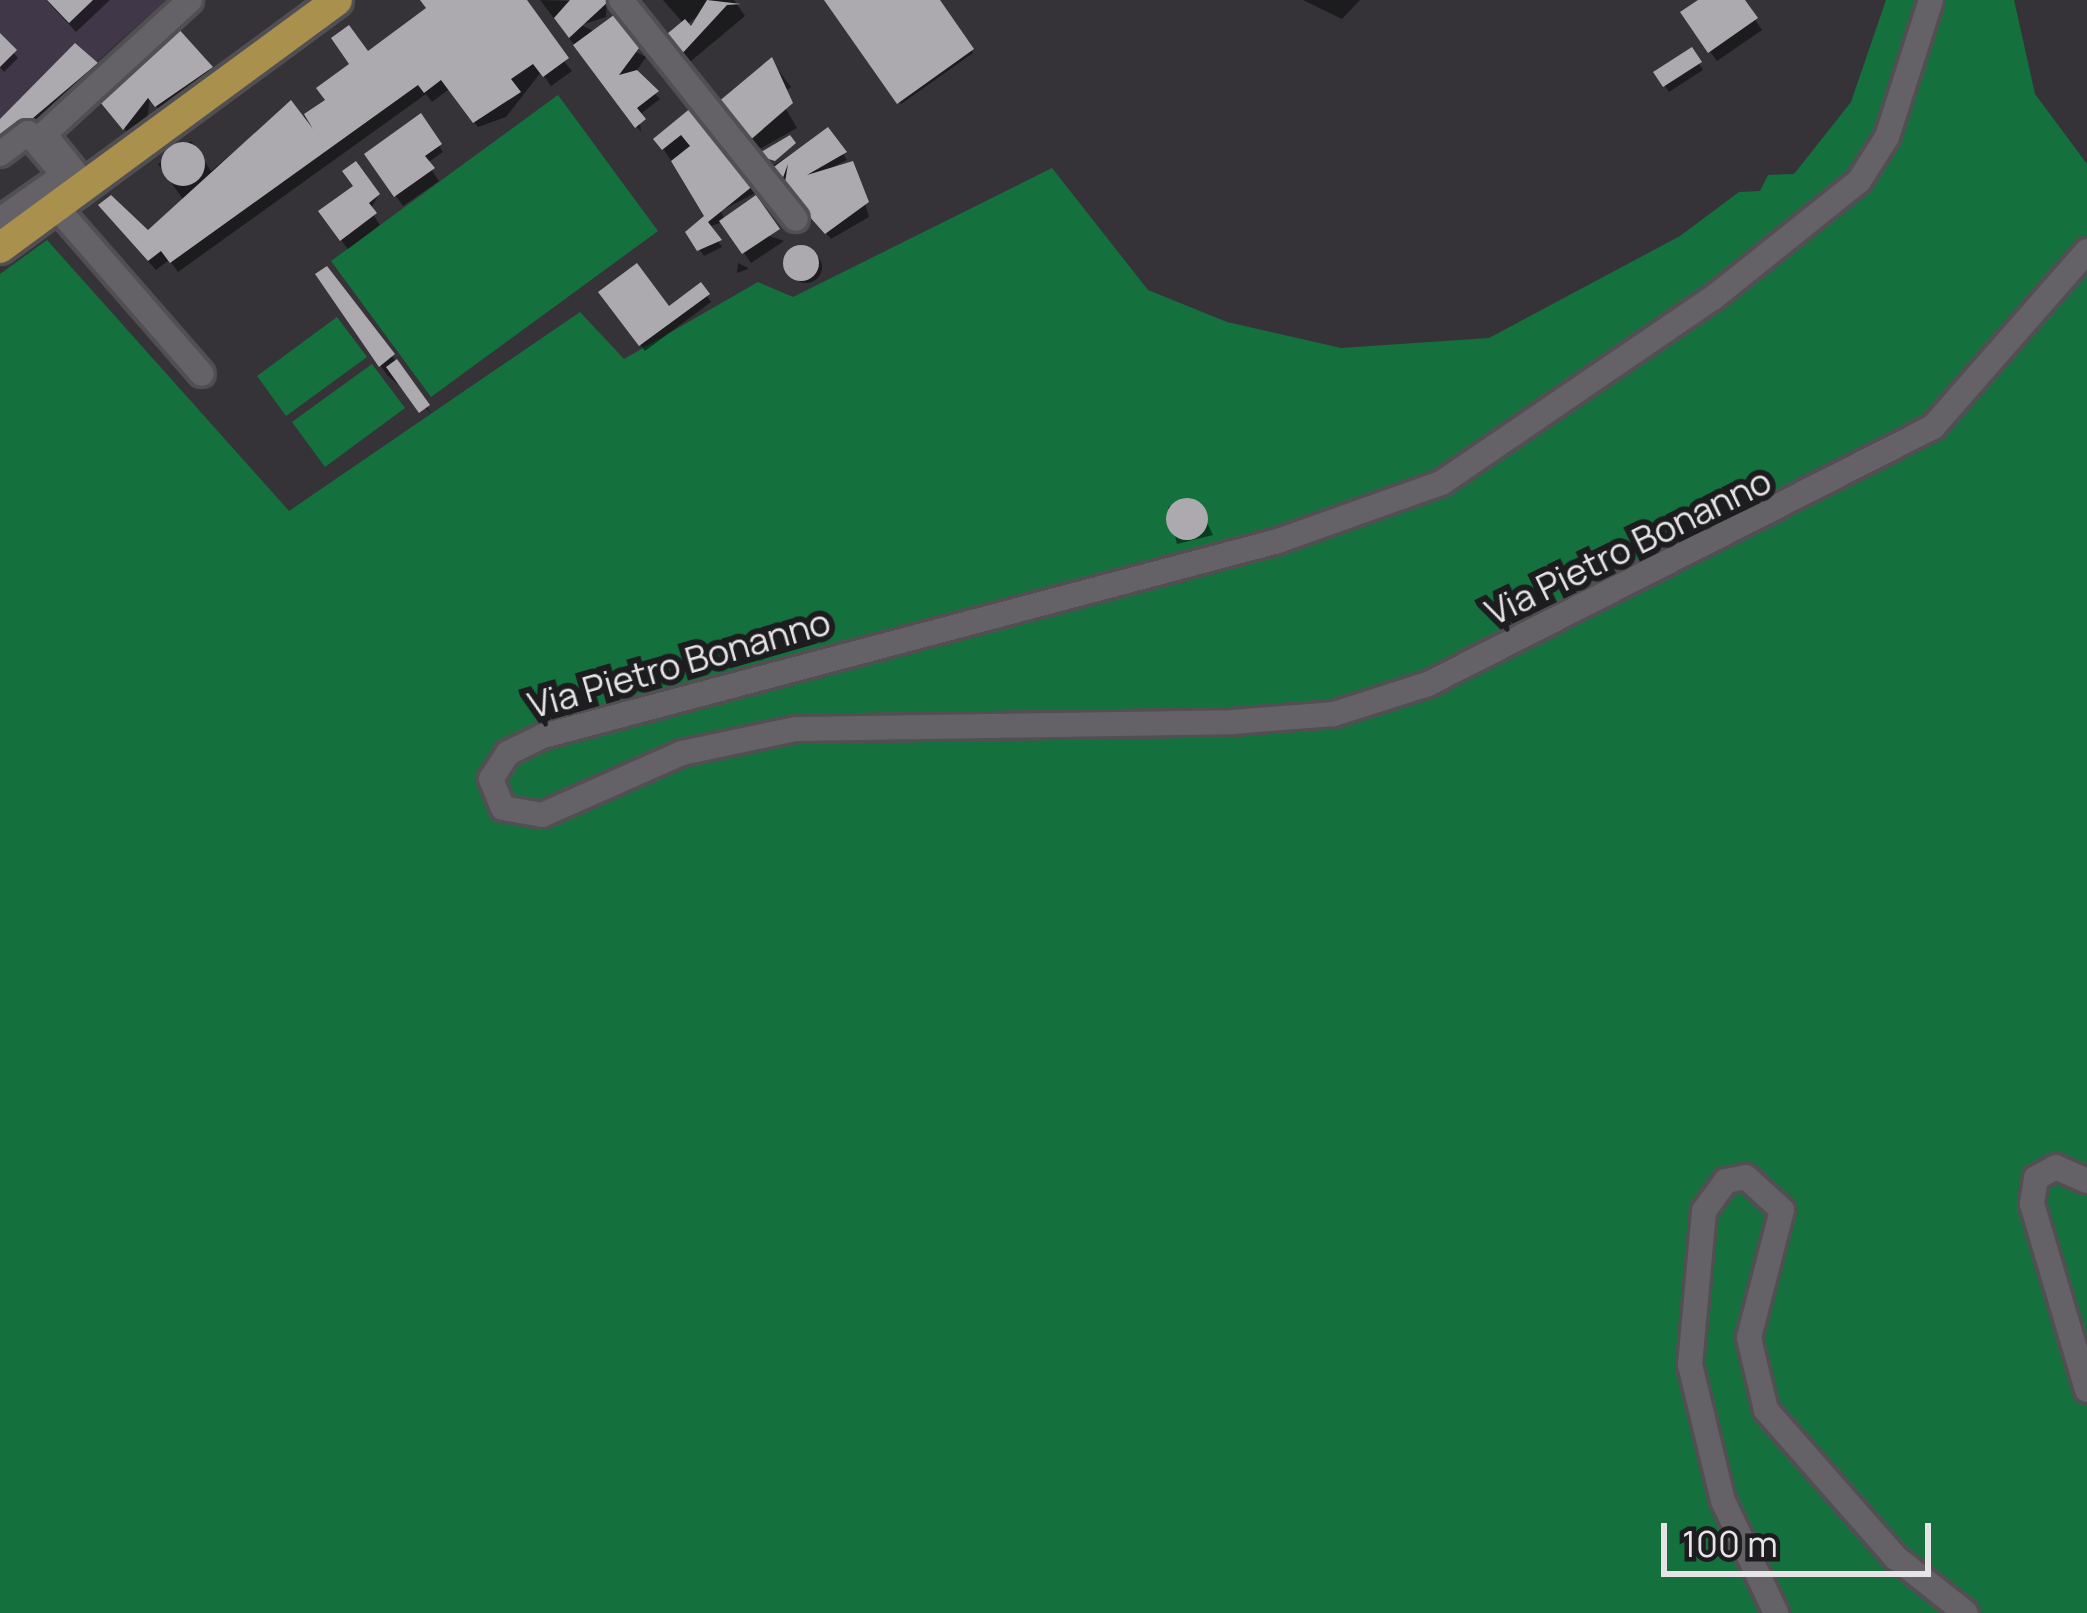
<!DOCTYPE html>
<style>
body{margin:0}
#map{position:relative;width:2087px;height:1613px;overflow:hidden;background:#363338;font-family:Manrope,sans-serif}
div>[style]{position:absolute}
.industrial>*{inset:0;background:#403849}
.green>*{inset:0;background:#14713e}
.shadow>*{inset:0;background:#0007}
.round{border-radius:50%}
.building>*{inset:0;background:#adaaaf}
.roads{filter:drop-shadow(3px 0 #524f53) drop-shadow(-3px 0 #524f53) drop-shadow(0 3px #524f53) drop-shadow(0 -3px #524f53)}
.minor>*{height:24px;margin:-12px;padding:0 12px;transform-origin:12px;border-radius:12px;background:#656267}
.major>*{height:30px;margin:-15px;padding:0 15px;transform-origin:15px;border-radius:15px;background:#a9904c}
span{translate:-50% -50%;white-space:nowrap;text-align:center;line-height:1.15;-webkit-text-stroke:12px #1d1c1e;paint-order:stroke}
.street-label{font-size:36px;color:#e6e4e7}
.scale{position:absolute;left:1661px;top:1523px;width:270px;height:54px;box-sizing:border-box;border:6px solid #e6e4e7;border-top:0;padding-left:15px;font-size:36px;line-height:42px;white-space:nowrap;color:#e6e4e7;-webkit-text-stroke:9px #1d1c1e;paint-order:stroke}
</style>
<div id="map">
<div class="industrial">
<i style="clip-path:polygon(0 0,166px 0,0 146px)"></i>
</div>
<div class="green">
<i style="clip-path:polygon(1886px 0,1919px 0,1875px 137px,1899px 140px,1906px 127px,1946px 0,2014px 0,2035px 94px,2087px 164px,2087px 1613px,0 1613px,0 274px,47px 240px,289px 511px,580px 312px,624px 359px,758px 282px,793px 297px,1052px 168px,1148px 290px,1227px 322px,1341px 348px,1489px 338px,1680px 236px,1739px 192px,1760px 191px,1768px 175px,1794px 174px,1851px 102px)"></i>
<i style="clip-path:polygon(558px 95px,658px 231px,431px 397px,331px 261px)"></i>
<i style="clip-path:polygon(337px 317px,367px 357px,286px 416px,257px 376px)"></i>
<i style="clip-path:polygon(372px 364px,405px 408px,325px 467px,292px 422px)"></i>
</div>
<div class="shadow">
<i style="clip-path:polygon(46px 0,110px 0,76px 32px)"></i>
<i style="clip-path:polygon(422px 0,527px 0,523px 12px,572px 71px,551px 86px,541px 72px,506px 117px,478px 127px,449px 89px,432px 102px,426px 94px,178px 272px,169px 260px,156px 270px,108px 216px,148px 233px,187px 205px,158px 164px,191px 141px,211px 171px,291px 104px,326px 152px,308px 115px,430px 10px)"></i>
<i style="clip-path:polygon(540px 0,607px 2px,606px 17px,581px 25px,646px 57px,635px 73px,660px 99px,639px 115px,641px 132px)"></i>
<i style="clip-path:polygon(evenodd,663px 0,734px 0,745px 16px,685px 66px,671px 50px,684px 24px,663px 0,704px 11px,691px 31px,686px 25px,704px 11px)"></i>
<i style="clip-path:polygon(827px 0,936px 0,973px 53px,901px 104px)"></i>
<i style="clip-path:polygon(1303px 0,1360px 0,1342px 19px)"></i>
<i style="clip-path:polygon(1703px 0,1742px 0,1762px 30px,1717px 61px,1690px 24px)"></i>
<i style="clip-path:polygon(176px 31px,217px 80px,164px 116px,150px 98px,147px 121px,129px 135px,119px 121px)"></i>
<i style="clip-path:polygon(0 37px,18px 58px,4px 72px,0 67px)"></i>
<i style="clip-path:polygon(1691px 51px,1703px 70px,1669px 92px,1657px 73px)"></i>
<i style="clip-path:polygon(772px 62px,791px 87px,779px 97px,797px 128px,756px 151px,727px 114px)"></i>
<i style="clip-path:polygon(95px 65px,102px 75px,40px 132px,0 123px)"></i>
<i style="clip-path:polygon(692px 112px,755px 193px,721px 211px,725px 221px,784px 241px,751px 263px,723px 222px,708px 227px,722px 247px,704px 256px,688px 233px,707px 216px,657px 139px)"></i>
<i style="clip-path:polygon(420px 118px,443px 152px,427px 163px,439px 181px,403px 206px,374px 166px)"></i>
<i style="clip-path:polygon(827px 131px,847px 160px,819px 174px,855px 169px,869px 217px,831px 239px,771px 167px)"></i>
<i style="clip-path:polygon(378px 196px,370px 210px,380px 225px,348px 249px,328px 223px)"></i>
<i class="round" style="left:790px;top:251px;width:32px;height:32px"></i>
<i style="clip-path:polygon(738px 263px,748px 268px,748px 269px,737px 273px)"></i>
<i style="clip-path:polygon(325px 286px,392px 356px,431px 413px,387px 375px)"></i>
<i style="clip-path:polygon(700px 286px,711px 302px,645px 351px,631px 332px)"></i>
<i style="clip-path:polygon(1197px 501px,1213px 535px,1177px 544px,1168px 507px)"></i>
</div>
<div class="building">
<i style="clip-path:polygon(47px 0,93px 0,69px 23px)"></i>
<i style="clip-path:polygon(420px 0,527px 0,569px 58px,543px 77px,533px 64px,511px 79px,521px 92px,473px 123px,441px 80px,424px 93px,418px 85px,170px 263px,161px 251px,148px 261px,98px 205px,111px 195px,148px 230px,291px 100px,313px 129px,304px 114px,325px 100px,316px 88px,349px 64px,331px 38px,349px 25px,368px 51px,426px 8px)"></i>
<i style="clip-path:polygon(570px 0,610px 0,569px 38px,554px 18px)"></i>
<i style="clip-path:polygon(707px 0,741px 4px,727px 5px,679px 57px,661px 39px,685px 19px,691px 26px)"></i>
<i style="clip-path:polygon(824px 0,940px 0,974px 49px,897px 104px)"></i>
<i style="clip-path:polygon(1698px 0,1745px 0,1758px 18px,1708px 53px,1680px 12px)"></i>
<i style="clip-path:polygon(618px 12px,642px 44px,619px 75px,637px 70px,659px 91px,637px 108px,646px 119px,635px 128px,573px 45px)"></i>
<i style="clip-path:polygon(176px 26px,213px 67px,155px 107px,148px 98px,123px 130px,96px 97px)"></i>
<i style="clip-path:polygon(0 33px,17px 50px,0 67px)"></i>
<i style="clip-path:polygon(75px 43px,98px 63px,0 146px,0 119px)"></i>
<i style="clip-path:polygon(1692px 47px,1702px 62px,1663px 87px,1653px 72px)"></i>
<i style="clip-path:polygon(772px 57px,793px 103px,748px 142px,717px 103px)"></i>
<i style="clip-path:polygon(692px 107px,754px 185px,708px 222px,722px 240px,697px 251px,685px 232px,704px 216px,671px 161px,690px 146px,681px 135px,662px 150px,653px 139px)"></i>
<i style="clip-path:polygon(421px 113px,442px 144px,425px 156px,435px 168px,394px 197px,364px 154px)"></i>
<i style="clip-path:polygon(828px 127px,847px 152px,807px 175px,853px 161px,869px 202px,825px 234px,784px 188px,788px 164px,781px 183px,771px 169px)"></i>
<i style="clip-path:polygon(790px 135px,796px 143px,775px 161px,756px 155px)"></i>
<i class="round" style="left:161px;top:142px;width:44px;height:44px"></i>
<i style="clip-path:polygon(356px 161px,380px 194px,369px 203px,377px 213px,340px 241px,318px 211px,353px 186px,342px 171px)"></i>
<i style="clip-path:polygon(756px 195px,780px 229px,742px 254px,719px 221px)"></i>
<i class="round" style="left:783px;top:245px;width:36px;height:36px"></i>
<i style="clip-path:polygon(637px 263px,669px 306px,701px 282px,710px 294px,639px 346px,598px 292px)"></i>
<i style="clip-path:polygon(327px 266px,395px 354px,379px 367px,315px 274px)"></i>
<i style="clip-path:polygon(397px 359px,430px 405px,419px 413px,386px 367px)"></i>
<i class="round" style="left:1166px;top:498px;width:42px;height:42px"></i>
</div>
<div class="roads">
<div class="minor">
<i style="left:621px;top:0;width:280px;rotate:51.4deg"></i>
<i style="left:1931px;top:0;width:144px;rotate:107.8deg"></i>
<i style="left:1887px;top:137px;width:52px;rotate:122.5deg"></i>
<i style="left:1859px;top:181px;width:186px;rotate:141.3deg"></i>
<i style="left:1714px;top:297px;width:330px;rotate:145.7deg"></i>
<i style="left:1441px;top:483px;width:173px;rotate:160.4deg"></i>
<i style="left:1278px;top:541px;width:760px;rotate:165.14deg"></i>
<i style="left:543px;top:736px;width:39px;rotate:154deg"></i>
<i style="left:508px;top:753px;width:31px;rotate:123deg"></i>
<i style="left:491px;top:779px;width:31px;rotate:68deg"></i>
<i style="left:503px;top:808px;width:40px;rotate:10deg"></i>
<i style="left:542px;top:815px;width:153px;rotate:-23.9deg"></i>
<i style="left:682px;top:753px;width:116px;rotate:-11.9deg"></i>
<i style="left:796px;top:729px;width:436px;rotate:-0.9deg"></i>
<i style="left:1232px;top:722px;width:102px;rotate:-4.5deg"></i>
<i style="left:1334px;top:714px;width:99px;rotate:-17.7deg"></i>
<i style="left:1428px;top:684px;width:567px;rotate:-26.97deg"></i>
<i style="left:1933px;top:427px;width:234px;rotate:-48.8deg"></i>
<i style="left:0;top:154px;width:35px;rotate:-37deg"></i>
<i style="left:28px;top:133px;width:55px;rotate:49.4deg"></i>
<i style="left:64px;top:175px;width:78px;rotate:144.9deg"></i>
<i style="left:86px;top:186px;width:67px;rotate:-128.9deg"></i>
<i style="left:44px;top:134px;width:198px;rotate:-42.5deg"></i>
<i style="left:57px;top:208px;width:220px;rotate:48.9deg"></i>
<i style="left:2087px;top:1181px;width:34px;rotate:-156deg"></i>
<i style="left:2056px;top:1167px;width:23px;rotate:151deg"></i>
<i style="left:2036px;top:1178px;width:26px;rotate:99deg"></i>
<i style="left:2032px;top:1204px;width:194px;rotate:73.5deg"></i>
<i style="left:1776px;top:1613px;width:124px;rotate:-115.3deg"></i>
<i style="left:1723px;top:1501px;width:140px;rotate:-103.6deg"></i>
<i style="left:1690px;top:1365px;width:155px;rotate:-84.8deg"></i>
<i style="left:1704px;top:1211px;width:37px;rotate:-54deg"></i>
<i style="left:1726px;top:1181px;width:20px;rotate:-11deg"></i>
<i style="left:1746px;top:1177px;width:49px;rotate:42.5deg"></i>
<i style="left:1782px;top:1210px;width:132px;rotate:104.5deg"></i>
<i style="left:1749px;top:1338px;width:74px;rotate:76.7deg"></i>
<i style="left:1766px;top:1410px;width:196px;rotate:48.7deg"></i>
<i style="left:1895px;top:1557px;width:90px;rotate:38.3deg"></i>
</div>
<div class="major">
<i style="left:0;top:248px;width:418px;rotate:-36.3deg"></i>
</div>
</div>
<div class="street-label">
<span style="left:1628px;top:546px;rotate:-26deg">Via Pietro Bonanno</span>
<span style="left:679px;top:663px;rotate:-16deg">Via Pietro Bonanno</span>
</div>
<div class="scale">100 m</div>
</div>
